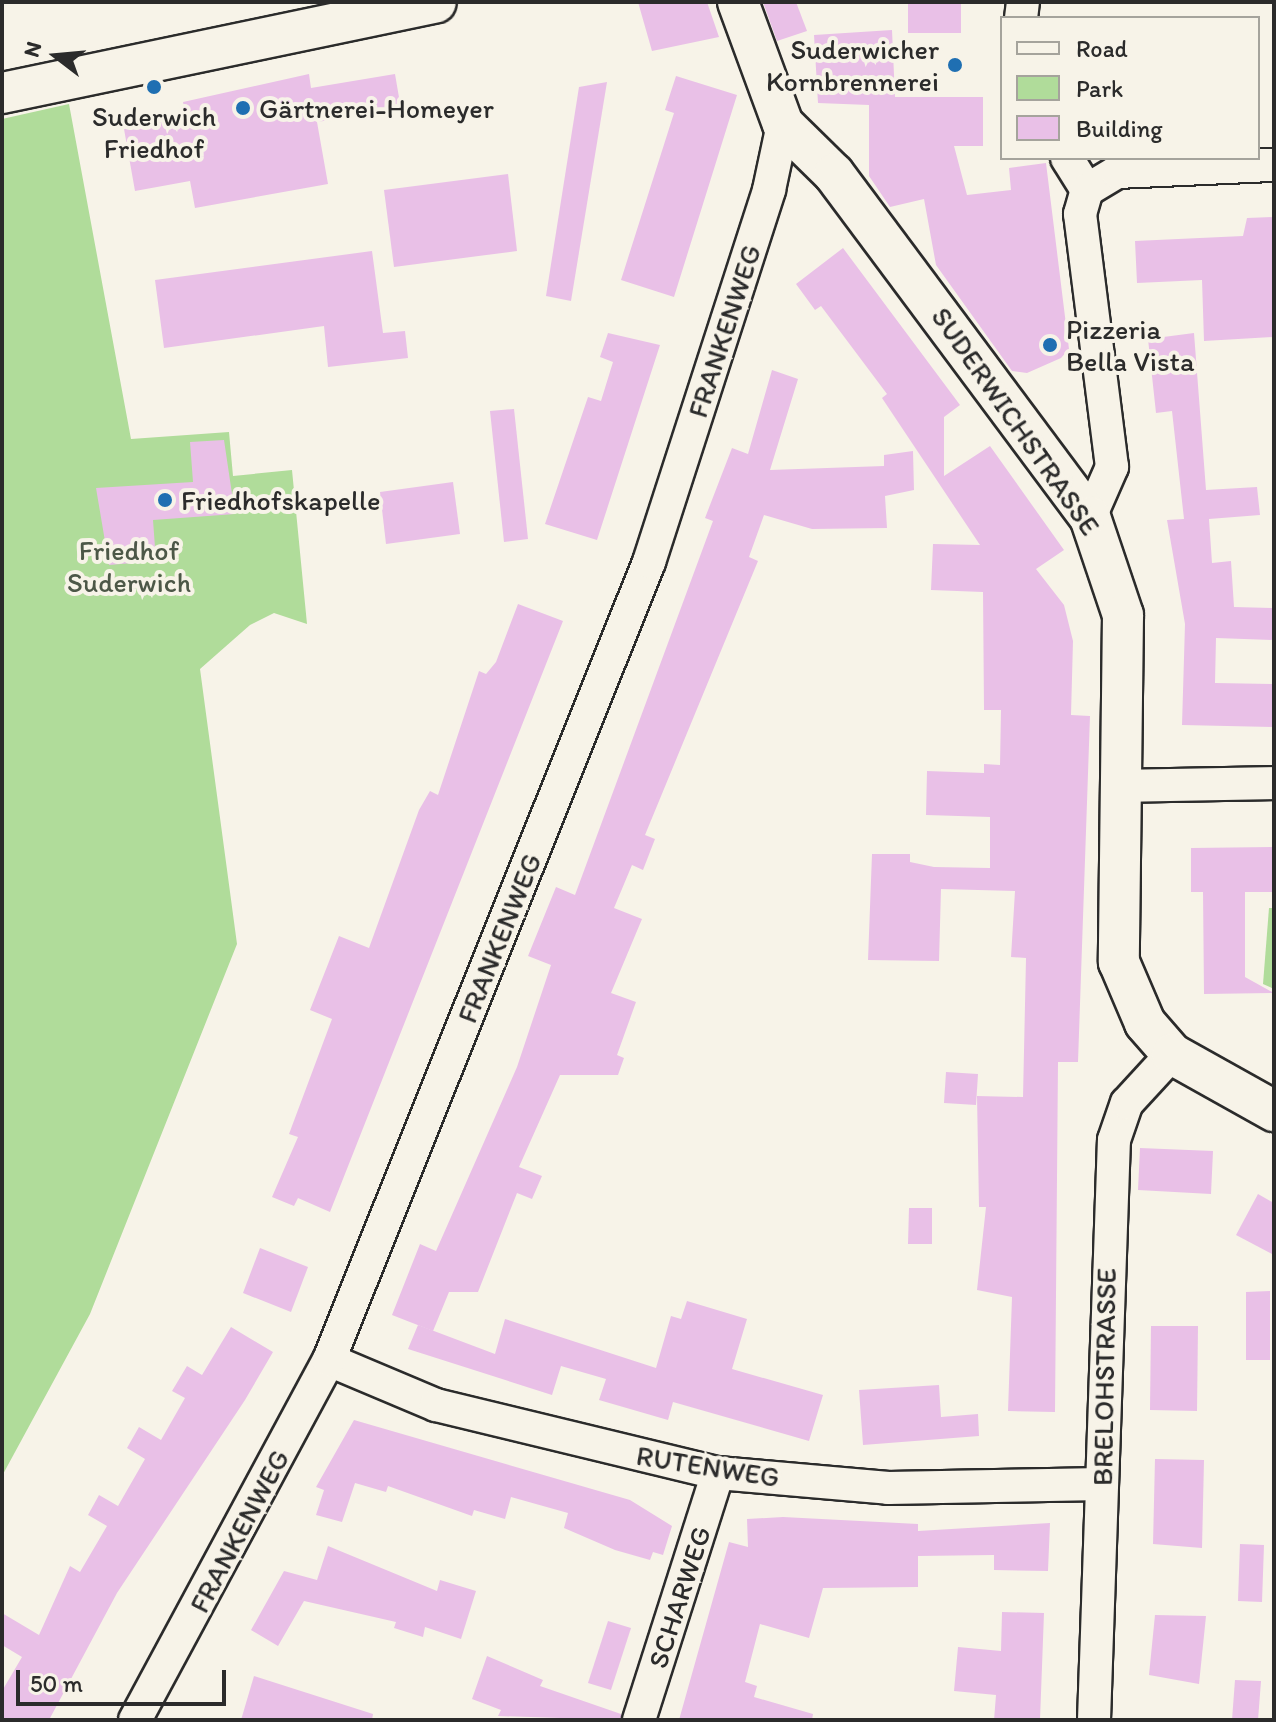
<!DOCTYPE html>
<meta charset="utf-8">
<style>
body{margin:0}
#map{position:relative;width:1276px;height:1722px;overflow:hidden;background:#f7f3e8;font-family:Itim,sans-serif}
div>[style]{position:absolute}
.green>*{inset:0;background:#b0dc9a}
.building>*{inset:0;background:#e9c0e7}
.roads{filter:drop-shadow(2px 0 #2b2b2b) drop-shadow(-2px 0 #2b2b2b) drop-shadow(0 2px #2b2b2b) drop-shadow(0 -2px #2b2b2b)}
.minor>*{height:32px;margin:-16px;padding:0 16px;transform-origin:16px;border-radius:16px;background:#f7f3e8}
.major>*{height:40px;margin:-20px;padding:0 20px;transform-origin:20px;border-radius:20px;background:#f7f3e8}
.dots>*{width:22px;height:22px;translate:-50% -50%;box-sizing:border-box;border:4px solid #f7f3e8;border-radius:50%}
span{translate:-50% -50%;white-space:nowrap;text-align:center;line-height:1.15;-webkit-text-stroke:8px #f7f3e8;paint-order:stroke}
.poi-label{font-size:28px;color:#2b2b2b}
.right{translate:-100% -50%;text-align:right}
.left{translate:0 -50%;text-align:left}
.street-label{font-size:28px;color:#2b2b2b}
.park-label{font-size:28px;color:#4c5747}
.frame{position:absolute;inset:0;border:4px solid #2b2b2b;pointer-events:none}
.legend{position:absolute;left:1000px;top:16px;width:260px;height:144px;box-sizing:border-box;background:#f7f3e8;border:2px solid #a5a39c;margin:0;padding:10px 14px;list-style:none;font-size:24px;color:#2b2b2b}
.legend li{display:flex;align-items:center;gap:16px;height:40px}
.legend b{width:40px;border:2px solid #a5a39c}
.north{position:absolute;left:16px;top:16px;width:80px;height:80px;-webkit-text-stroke:6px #f7f3e8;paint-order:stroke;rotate:286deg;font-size:22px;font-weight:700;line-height:32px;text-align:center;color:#2b2b2b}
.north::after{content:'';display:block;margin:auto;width:28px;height:36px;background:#2b2b2b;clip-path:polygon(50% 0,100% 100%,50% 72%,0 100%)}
.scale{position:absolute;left:16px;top:1670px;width:210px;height:36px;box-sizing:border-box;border:4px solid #2b2b2b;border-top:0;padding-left:10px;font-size:24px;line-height:28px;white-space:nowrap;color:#2b2b2b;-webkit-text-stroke:6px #f7f3e8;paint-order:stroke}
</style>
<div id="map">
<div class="green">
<i style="clip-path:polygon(69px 104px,131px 439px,229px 432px,233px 476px,292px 470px,307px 624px,274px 613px,250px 625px,200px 669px,237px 944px,90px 1314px,2px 1476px,2px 119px)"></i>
<i style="clip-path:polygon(1269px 908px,1274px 908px,1274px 989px,1263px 984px)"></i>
</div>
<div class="building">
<i style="clip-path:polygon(638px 2px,707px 2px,719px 37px,652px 51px)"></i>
<i style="clip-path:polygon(763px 2px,796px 2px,807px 31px,777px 41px)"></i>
<i style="clip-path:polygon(908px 2px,961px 2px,961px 33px,908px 33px)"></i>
<i style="clip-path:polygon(892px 30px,895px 97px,983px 97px,983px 146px,954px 146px,967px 195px,1011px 190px,1009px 168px,1046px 163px,1069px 349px,1061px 358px,1027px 373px,1012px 371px,936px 265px,924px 199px,890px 207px,869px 176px,869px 105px,818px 103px,814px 35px)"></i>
<i style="clip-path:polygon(309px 74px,311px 88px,395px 74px,401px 109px,317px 122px,328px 184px,195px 208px,190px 181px,135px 191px,124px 129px,186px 117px,183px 102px)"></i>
<i style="clip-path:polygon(676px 76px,737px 95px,674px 297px,621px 280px,674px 113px,665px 110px)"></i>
<i style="clip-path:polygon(607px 82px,571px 301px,546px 296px,579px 87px)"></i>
<i style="clip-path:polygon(508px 174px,517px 251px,394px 267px,384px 190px)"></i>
<i style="clip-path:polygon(1274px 217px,1274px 337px,1204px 341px,1202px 280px,1137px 283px,1135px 241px,1243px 236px,1247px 218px)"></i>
<i style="clip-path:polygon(843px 248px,960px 405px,944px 417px,944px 476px,990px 446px,1064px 550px,1036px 569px,1064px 605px,1073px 641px,1071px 715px,1090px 716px,1078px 1062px,1058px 1062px,1055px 1412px,1008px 1411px,1012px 1297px,977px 1290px,986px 1207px,979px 1207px,977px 1096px,1023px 1097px,1026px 958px,1011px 957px,1015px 891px,941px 889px,939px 961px,868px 960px,872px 854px,910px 854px,910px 862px,934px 867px,990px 868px,990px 817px,926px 815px,927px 771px,984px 773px,984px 764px,1000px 765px,1001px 710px,984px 710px,983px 592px,931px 590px,933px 544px,980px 545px,882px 398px,887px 394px,821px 306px,815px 310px,796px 284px)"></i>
<i style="clip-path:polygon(372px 251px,383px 333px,405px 331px,408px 358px,328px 367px,324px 326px,164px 348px,155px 280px)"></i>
<i style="clip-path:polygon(608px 333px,660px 345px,597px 540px,545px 524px,588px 397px,601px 401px,613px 362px,600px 357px)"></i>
<i style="clip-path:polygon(1194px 333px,1206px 490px,1257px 487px,1260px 515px,1209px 519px,1212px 563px,1231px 561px,1234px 607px,1274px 608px,1274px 640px,1216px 638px,1215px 683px,1274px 684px,1274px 727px,1182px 725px,1185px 624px,1167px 520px,1184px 519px,1172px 411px,1156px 413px,1148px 339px)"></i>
<i style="clip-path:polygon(772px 370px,798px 379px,770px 470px,884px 466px,884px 455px,913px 451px,914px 490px,885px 496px,887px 528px,812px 529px,764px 515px,749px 557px,758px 561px,645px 835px,655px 839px,643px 870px,632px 865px,614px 908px,642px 919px,611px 993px,636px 1002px,617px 1055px,624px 1058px,618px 1075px,560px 1075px,519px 1167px,542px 1176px,532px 1199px,517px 1193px,478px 1292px,449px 1292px,433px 1331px,392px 1315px,420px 1244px,436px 1251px,517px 1067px,551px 965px,528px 956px,556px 887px,575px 895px,713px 521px,705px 518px,732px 448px,748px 454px)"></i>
<i style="clip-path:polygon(514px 409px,528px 539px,504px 542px,490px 411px)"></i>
<i style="clip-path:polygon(224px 440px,235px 514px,153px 520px,156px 561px,109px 565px,96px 488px,193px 482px,190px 442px)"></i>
<i style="clip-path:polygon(453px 482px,460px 534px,386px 544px,380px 492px)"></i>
<i style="clip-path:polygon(518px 604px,563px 621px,330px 1212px,298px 1198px,294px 1206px,272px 1197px,298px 1137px,289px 1134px,332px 1019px,310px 1010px,339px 936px,369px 948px,419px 810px,430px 791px,438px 795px,479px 671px,486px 674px,496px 662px)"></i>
<i style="clip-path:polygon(1274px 847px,1274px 892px,1245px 892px,1245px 977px,1274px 993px,1204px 994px,1203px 892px,1191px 892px,1191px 848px)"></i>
<i style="clip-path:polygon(946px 1072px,978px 1074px,976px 1105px,944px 1103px)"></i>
<i style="clip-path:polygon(1140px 1148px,1213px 1151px,1211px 1194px,1138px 1190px)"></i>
<i style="clip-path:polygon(1258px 1194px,1274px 1203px,1274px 1255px,1236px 1235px)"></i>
<i style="clip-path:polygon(909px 1208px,932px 1208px,932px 1244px,908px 1244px)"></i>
<i style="clip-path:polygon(260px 1248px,308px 1267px,291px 1312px,243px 1293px)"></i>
<i style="clip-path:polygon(1270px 1291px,1270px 1360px,1246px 1360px,1246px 1292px)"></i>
<i style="clip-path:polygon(687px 1301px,747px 1319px,732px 1369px,823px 1395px,809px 1441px,673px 1402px,668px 1420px,599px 1400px,606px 1379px,561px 1366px,552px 1395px,408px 1349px,418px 1325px,495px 1354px,505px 1319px,656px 1368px,671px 1316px,681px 1319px)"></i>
<i style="clip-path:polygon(1151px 1326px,1198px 1326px,1197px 1411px,1150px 1410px)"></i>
<i style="clip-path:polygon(231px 1327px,273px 1352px,245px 1400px,117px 1593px,49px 1720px,2px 1720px,2px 1691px,22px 1657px,2px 1645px,2px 1613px,39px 1635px,70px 1566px,80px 1572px,107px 1526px,88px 1515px,99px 1495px,118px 1506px,145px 1459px,127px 1448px,139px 1427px,161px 1440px,185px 1398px,172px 1391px,187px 1366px,202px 1375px)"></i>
<i style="clip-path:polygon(939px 1385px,941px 1417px,978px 1414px,979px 1436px,863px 1445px,859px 1390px)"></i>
<i style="clip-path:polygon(354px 1420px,630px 1500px,672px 1526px,663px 1555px,653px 1552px,650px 1560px,615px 1550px,564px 1528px,568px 1513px,511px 1497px,505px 1519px,474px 1510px,472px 1516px,388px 1486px,386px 1492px,355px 1483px,342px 1522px,316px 1515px,324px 1490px,316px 1487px)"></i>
<i style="clip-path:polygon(1155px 1459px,1204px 1460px,1202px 1548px,1153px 1544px)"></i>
<i style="clip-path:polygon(783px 1517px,918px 1524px,918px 1531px,1050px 1523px,1048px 1571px,994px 1570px,994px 1555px,918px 1556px,918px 1587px,823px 1588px,809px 1638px,760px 1624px,745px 1682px,757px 1686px,754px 1697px,813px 1714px,812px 1720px,679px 1720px,729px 1542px,748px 1547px,747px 1519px)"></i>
<i style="clip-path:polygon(1240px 1544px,1264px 1545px,1262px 1602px,1238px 1601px)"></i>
<i style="clip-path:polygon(328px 1546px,437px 1591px,440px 1580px,476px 1591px,461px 1639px,425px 1627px,423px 1637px,394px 1628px,396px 1622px,304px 1601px,278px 1646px,251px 1630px,284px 1571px,317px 1580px)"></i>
<i style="clip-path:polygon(1002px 1612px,1044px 1613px,1040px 1720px,994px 1720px,996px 1695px,954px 1691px,958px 1647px,1001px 1651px)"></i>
<i style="clip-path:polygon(1155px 1615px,1206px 1616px,1199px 1684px,1149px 1675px)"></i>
<i style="clip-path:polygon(608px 1621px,631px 1628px,611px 1690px,588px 1683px)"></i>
<i style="clip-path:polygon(487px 1656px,543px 1680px,540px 1686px,621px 1714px,621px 1720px,498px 1716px,501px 1710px,472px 1699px)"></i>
<i style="clip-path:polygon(254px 1676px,373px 1714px,372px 1720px,241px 1720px)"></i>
<i style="clip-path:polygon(1235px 1680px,1261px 1681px,1258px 1720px,1232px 1720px)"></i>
</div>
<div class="roads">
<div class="minor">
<i style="left:1021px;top:18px;width:16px;rotate:-83deg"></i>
<i style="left:1067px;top:158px;width:38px;rotate:58deg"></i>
<i style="left:1090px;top:517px;width:55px;rotate:-66.3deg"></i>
<i style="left:1112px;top:467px;width:255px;rotate:-97.2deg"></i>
<i style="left:1080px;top:214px;width:25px;rotate:-74deg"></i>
<i style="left:1087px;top:190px;width:35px;rotate:-31deg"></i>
<i style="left:1117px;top:172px;width:157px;rotate:-2.6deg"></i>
<i style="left:1119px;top:786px;width:155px;rotate:-1.1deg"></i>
<i style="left:329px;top:1360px;width:116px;rotate:22.8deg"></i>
<i style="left:436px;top:1405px;width:290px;rotate:13.6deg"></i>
<i style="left:718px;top:1473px;width:171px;rotate:5deg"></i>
<i style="left:888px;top:1488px;width:214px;rotate:-1.1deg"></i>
<i style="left:135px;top:1720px;width:409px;rotate:-61.7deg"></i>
<i style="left:329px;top:1360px;width:860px;rotate:-68.15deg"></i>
<i style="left:649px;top:562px;width:391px;rotate:-72.1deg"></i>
<i style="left:769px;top:190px;width:67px;rotate:-78deg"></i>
<i style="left:639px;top:1720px;width:259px;rotate:-72.3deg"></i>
<i style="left:1094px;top:1720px;width:580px;rotate:-88.03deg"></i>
<i style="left:1114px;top:1140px;width:39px;rotate:-71deg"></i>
<i style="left:1127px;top:1103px;width:67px;rotate:-47.4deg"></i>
</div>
<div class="major">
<i style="left:738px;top:2px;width:130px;rotate:69.8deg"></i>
<i style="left:783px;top:124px;width:71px;rotate:44.4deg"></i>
<i style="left:834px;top:174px;width:428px;rotate:53.3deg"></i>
<i style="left:1090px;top:517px;width:103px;rotate:71.4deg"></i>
<i style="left:1123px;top:615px;width:347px;rotate:90.7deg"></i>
<i style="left:1119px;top:962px;width:66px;rotate:66.9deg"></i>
<i style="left:1145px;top:1023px;width:41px;rotate:48.9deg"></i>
<i style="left:1172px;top:1054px;width:117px;rotate:29.2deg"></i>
<i style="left:2px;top:93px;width:443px;rotate:-11.8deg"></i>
</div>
</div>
<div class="dots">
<i style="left:955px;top:65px;background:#1f6fb2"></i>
<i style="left:154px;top:87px;background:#1f6fb2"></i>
<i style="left:243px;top:108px;background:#1f6fb2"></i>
<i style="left:1050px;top:345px;background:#1f6fb2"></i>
<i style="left:165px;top:500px;background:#1f6fb2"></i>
</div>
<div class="poi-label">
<span class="right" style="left:939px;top:65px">Suderwicher<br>Kornbrennerei</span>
<span class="left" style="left:259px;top:108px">Gärtnerei-Homeyer</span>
<span style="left:154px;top:132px">Suderwich<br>Friedhof</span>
<span class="left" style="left:1066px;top:345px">Pizzeria<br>Bella Vista</span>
<span class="left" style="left:181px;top:500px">Friedhofskapelle</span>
</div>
<div class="street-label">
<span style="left:724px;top:331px;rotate:-72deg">FRANKENWEG</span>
<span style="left:1016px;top:421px;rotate:55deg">SUDERWICHSTRASSE</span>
<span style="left:499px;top:938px;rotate:-68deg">FRANKENWEG</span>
<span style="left:1104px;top:1377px;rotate:-89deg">BRELOHSTRASSE</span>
<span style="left:708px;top:1466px;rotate:9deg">RUTENWEG</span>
<span style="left:239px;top:1531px;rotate:-62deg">FRANKENWEG</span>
<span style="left:679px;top:1597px;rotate:-72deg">SCHARWEG</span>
</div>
<div class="park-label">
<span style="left:129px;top:566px">Friedhof<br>Suderwich</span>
</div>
<div class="frame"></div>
<ul class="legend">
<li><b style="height:10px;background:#f7f3e8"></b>Road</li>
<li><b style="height:22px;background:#b0dc9a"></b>Park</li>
<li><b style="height:22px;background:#e9c0e7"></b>Building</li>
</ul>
<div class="north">N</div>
<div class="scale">50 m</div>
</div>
